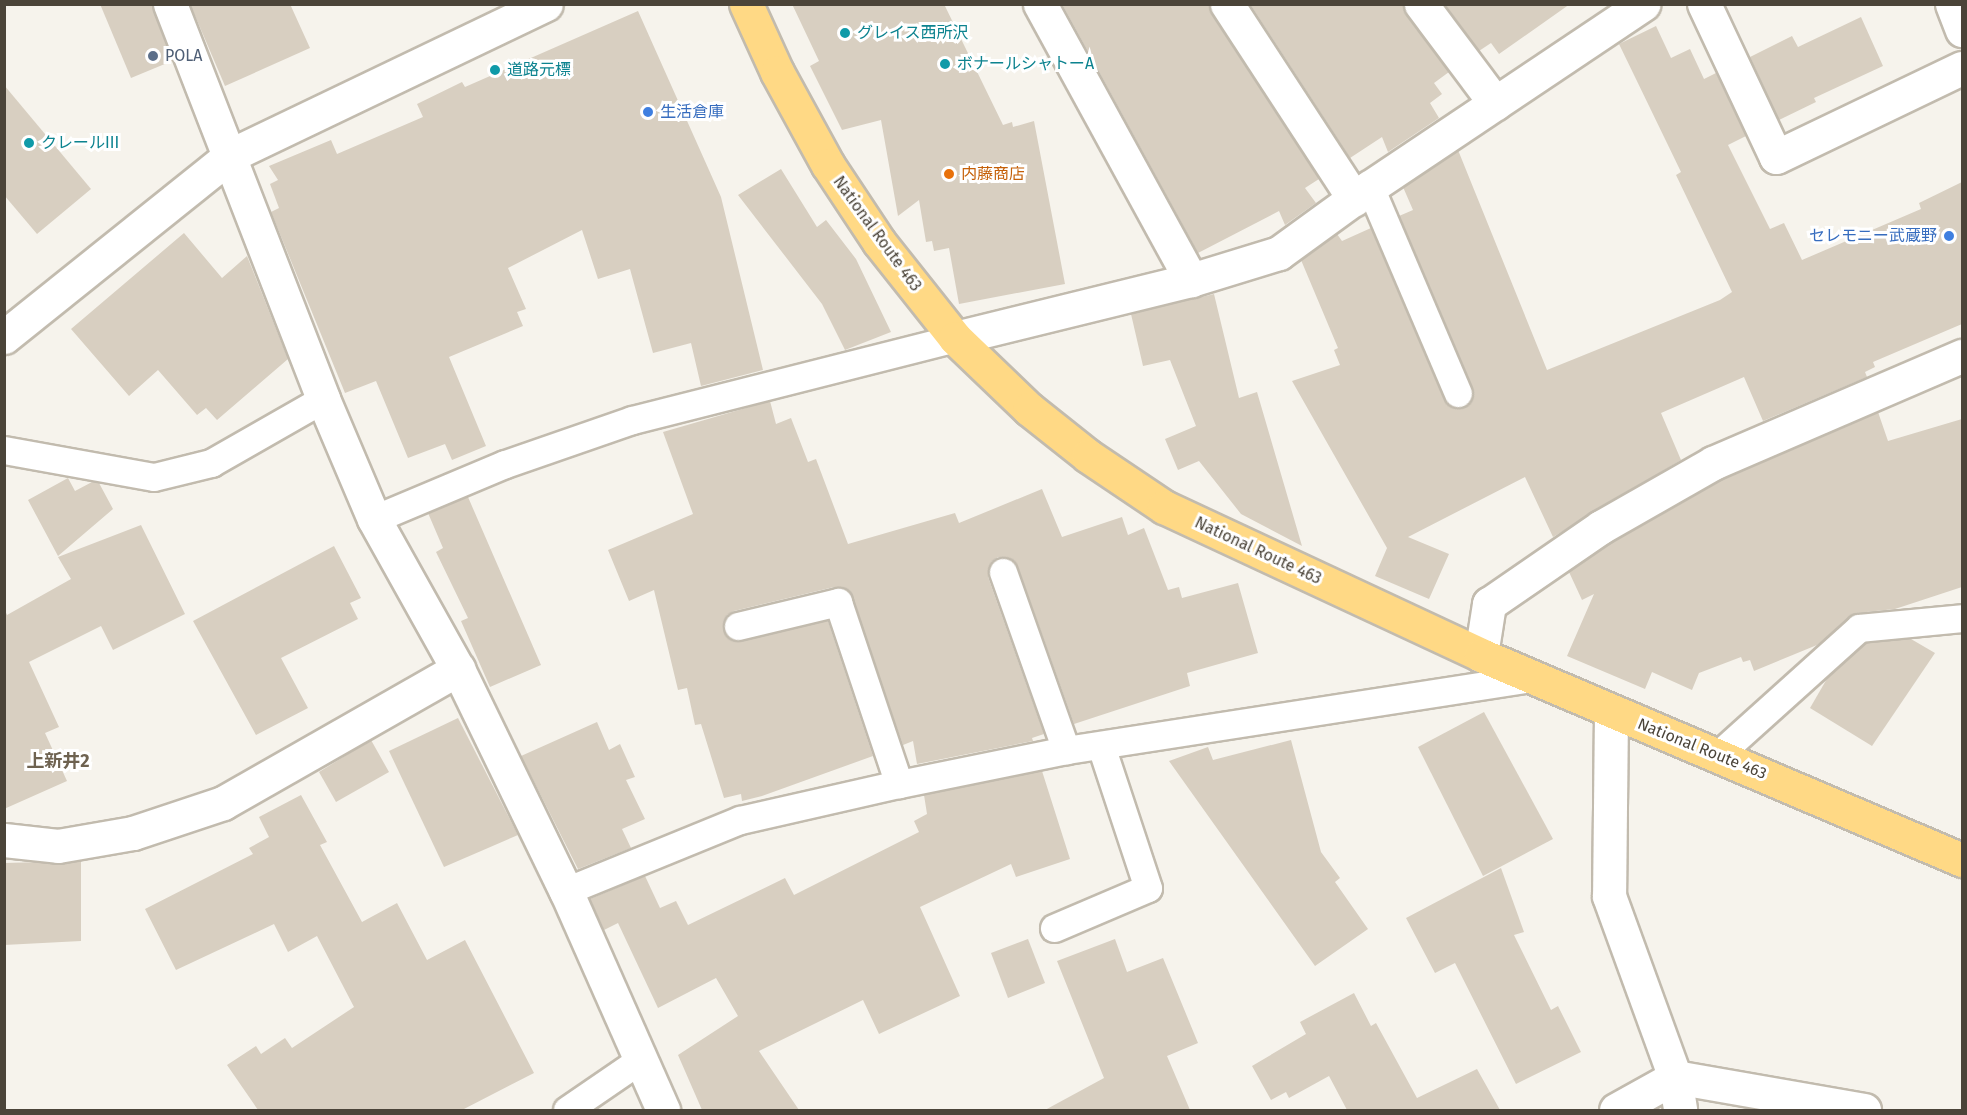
<!DOCTYPE html>
<meta charset="utf-8">
<style>
body{margin:0}
#map{position:relative;width:1967px;height:1115px;overflow:hidden;background:#f6f3ec;font-family:"Fira Sans","Noto Sans JP",sans-serif}
div>[style]{position:absolute}
.building>*{inset:0;background:#d8cfc1}
.roads{filter:drop-shadow(2px 0 #c2bbae) drop-shadow(-2px 0 #c2bbae) drop-shadow(0 2px #c2bbae) drop-shadow(0 -2px #c2bbae)}
.service>*{height:27px;margin:-13.5px;padding:0 13.5px;transform-origin:13.5px;border-radius:13.5px;background:#fff}
.minor>*{height:33px;margin:-16.5px;padding:0 16.5px;transform-origin:16.5px;border-radius:16.5px;background:#fff}
.tertiary>*{height:33px;margin:-16.5px;padding:0 16.5px;transform-origin:16.5px;border-radius:16.5px;background:#fff}
.trunk>*{height:33px;margin:-16.5px;padding:0 16.5px;transform-origin:16.5px;border-radius:16.5px;background:#ffd985}
.dots>*{width:16px;height:16px;translate:-50% -50%;box-sizing:border-box;border:3px solid #fff;border-radius:50%}
span{translate:-50% -50%;white-space:nowrap;text-align:center;line-height:1.15;-webkit-text-stroke:6px #fff;paint-order:stroke}
.culture-label{font-size:16px;color:#0d838f}
.left{translate:0 -50%;text-align:left}
.service-label{font-size:16px;color:#4e5e75}
.shop-label{font-size:16px;color:#366cbe}
.right{translate:-100% -50%;text-align:right}
.food-label{font-size:16px;color:#c56008}
.street-label{font-size:16px;color:#4b4439}
.neighbourhood-label{font-size:18px;color:#6e6250;font-weight:700}
.frame{position:absolute;inset:0;border:6px solid #4b4439;pointer-events:none}
</style>
<div id="map">
<div class="building">
<i style="clip-path:polygon(100px 4px,152px 4px,172px 61px,131px 78px)"></i>
<i style="clip-path:polygon(190px 4px,290px 4px,310px 48px,225px 86px)"></i>
<i style="clip-path:polygon(792px 4px,944px 4px,1003px 125px,1012px 122px,1013px 127px,1034px 121px,1065px 284px,959px 304px,949px 248px,934px 251px,932px 241px,926px 242px,919px 200px,898px 216px,881px 120px,842px 130px,810px 66px,819px 61px)"></i>
<i style="clip-path:polygon(1062px 4px,1208px 4px,1319px 179px,1305px 188px,1316px 203px,1285px 225px,1279px 211px,1198px 253px)"></i>
<i style="clip-path:polygon(1250px 4px,1403px 4px,1406px 15px,1449px 72px,1434px 83px,1442px 94px,1430px 103px,1439px 118px,1388px 152px,1382px 137px,1350px 158px)"></i>
<i style="clip-path:polygon(1445px 4px,1570px 4px,1499px 54px,1491px 43px,1479px 51px)"></i>
<i style="clip-path:polygon(638px 11px,721px 197px,763px 370px,701px 386px,691px 343px,653px 353px,630px 269px,598px 279px,582px 230px,508px 268px,526px 309px,517px 312px,523px 326px,449px 357px,486px 446px,452px 460px,445px 444px,408px 458px,376px 381px,345px 393px,271px 212px,279px 208px,270px 184px,278px 180px,269px 166px,331px 140px,337px 154px,423px 117px,417px 104px,462px 82px,465px 87px)"></i>
<i style="clip-path:polygon(1861px 17px,1883px 66px,1814px 98px,1816px 102px,1779px 120px,1750px 57px,1792px 36px,1798px 47px)"></i>
<i style="clip-path:polygon(1656px 26px,1671px 58px,1690px 49px,1704px 79px,1716px 73px,1746px 136px,1728px 145px,1770px 229px,1784px 223px,1802px 260px,1921px 209px,1919px 203px,1962px 182px,1962px 324px,1873px 362px,1875px 367px,1865px 372px,1867px 377px,1763px 421px,1744px 377px,1661px 413px,1681px 460px,1553px 537px,1525px 477px,1408px 537px,1449px 554px,1429px 599px,1375px 576px,1387px 548px,1292px 381px,1340px 365px,1334px 350px,1338px 348px,1301px 260px,1337px 234px,1342px 241px,1371px 228px,1444px 399px,1457px 409px,1471px 402px,1472px 387px,1399px 216px,1413px 210px,1403px 187px,1458px 150px,1547px 370px,1720px 300px,1732px 292px,1676px 175px,1681px 172px,1619px 44px)"></i>
<i style="clip-path:polygon(4px 85px,91px 189px,37px 234px,4px 195px)"></i>
<i style="clip-path:polygon(781px 169px,817px 227px,826px 220px,856px 259px,891px 332px,845px 350px,822px 304px,738px 195px)"></i>
<i style="clip-path:polygon(184px 233px,222px 278px,247px 256px,288px 359px,217px 420px,206px 408px,197px 415px,158px 370px,129px 396px,71px 329px)"></i>
<i style="clip-path:polygon(1214px 294px,1239px 398px,1257px 392px,1302px 546px,1241px 514px,1199px 461px,1178px 470px,1165px 439px,1196px 426px,1170px 360px,1143px 366px,1131px 314px)"></i>
<i style="clip-path:polygon(770px 401px,776px 424px,791px 418px,808px 462px,816px 459px,848px 544px,955px 513px,959px 523px,1042px 489px,1062px 537px,1122px 517px,1128px 535px,1144px 528px,1168px 590px,1179px 587px,1182px 598px,1238px 583px,1258px 653px,1187px 673px,1190px 686px,1074px 724px,1018px 567px,1013px 560px,998px 557px,991px 562px,988px 577px,1044px 734px,1032px 738px,1033px 741px,917px 764px,913px 741px,903px 745px,848px 590px,834px 587px,734px 611px,727px 615px,723px 629px,734px 641px,828px 621px,873px 756px,762px 796px,742px 801px,741px 794px,724px 798px,701px 724px,695px 725px,687px 688px,678px 690px,654px 590px,629px 601px,608px 550px,693px 514px,663px 432px)"></i>
<i style="clip-path:polygon(1878px 412px,1888px 441px,1962px 419px,1962px 587px,1895px 609px,1857px 613px,1817px 645px,1754px 671px,1750px 660px,1743px 662px,1741px 657px,1699px 673px,1692px 690px,1652px 672px,1645px 689px,1567px 656px,1594px 594px,1582px 600px,1569px 572px,1611px 543px,1721px 480px)"></i>
<i style="clip-path:polygon(68px 478px,75px 491px,92px 482px,99px 483px,113px 509px,58px 556px,28px 500px)"></i>
<i style="clip-path:polygon(468px 497px,541px 665px,490px 687px,461px 621px,468px 618px,436px 552px,443px 548px,428px 513px)"></i>
<i style="clip-path:polygon(141px 525px,185px 614px,113px 650px,101px 626px,29px 662px,59px 727px,45px 733px,67px 781px,4px 809px,4px 608px,7px 615px,71px 579px,58px 557px)"></i>
<i style="clip-path:polygon(334px 546px,361px 598px,350px 603px,358px 619px,281px 658px,308px 708px,256px 735px,193px 621px)"></i>
<i style="clip-path:polygon(1911px 639px,1935px 653px,1872px 746px,1810px 708px,1828px 677px,1866px 643px)"></i>
<i style="clip-path:polygon(1484px 712px,1553px 839px,1483px 876px,1418px 747px)"></i>
<i style="clip-path:polygon(458px 718px,518px 835px,444px 867px,389px 751px)"></i>
<i style="clip-path:polygon(597px 722px,609px 750px,620px 744px,635px 777px,626px 780px,645px 819px,622px 829px,631px 848px,578px 869px,521px 756px)"></i>
<i style="clip-path:polygon(371px 740px,389px 772px,336px 802px,319px 772px)"></i>
<i style="clip-path:polygon(1291px 740px,1321px 852px,1340px 878px,1335px 882px,1368px 929px,1315px 966px,1169px 761px,1208px 747px,1213px 760px)"></i>
<i style="clip-path:polygon(1042px 771px,1070px 859px,1016px 877px,1011px 864px,920px 907px,960px 996px,879px 1034px,863px 1000px,759px 1051px,799px 1110px,702px 1110px,678px 1055px,738px 1016px,716px 978px,658px 1008px,618px 923px,604px 930px,590px 899px,645px 876px,660px 908px,676px 901px,688px 925px,785px 878px,794px 895px,919px 832px,914px 821px,927px 814px,924px 795px)"></i>
<i style="clip-path:polygon(301px 795px,327px 842px,320px 845px,362px 922px,397px 903px,427px 960px,465px 940px,534px 1073px,462px 1110px,258px 1110px,227px 1065px,256px 1046px,261px 1054px,285px 1038px,292px 1048px,354px 1007px,317px 936px,288px 952px,274px 924px,176px 970px,145px 909px,253px 854px,249px 848px,269px 837px,259px 817px)"></i>
<i style="clip-path:polygon(81px 861px,81px 941px,4px 945px,4px 863px)"></i>
<i style="clip-path:polygon(1501px 868px,1524px 932px,1514px 935px,1551px 1010px,1558px 1006px,1581px 1052px,1516px 1084px,1455px 963px,1435px 973px,1406px 918px)"></i>
<i style="clip-path:polygon(1028px 939px,1045px 983px,1008px 998px,991px 953px)"></i>
<i style="clip-path:polygon(1115px 939px,1127px 972px,1163px 958px,1198px 1043px,1167px 1056px,1190px 1110px,1045px 1110px,1104px 1078px,1057px 961px)"></i>
<i style="clip-path:polygon(1354px 993px,1371px 1026px,1376px 1023px,1417px 1098px,1477px 1069px,1500px 1110px,1347px 1110px,1329px 1076px,1289px 1098px,1286px 1092px,1271px 1100px,1252px 1066px,1306px 1034px,1300px 1022px)"></i>
</div>
<div class="roads">
<div class="service">
<i style="left:1370px;top:187px;width:224px;rotate:66.9deg"></i>
<i style="left:4px;top:450px;width:152px;rotate:10.2deg"></i>
<i style="left:154px;top:477px;width:59px;rotate:-13.8deg"></i>
<i style="left:211px;top:463px;width:129px;rotate:-29.7deg"></i>
<i style="left:374px;top:519px;width:142px;rotate:-22.8deg"></i>
<i style="left:505px;top:464px;width:134px;rotate:-19.1deg"></i>
<i style="left:632px;top:420px;width:333px;rotate:-14.2deg"></i>
<i style="left:1003px;top:572px;width:189px;rotate:70.5deg"></i>
<i style="left:738px;top:626px;width:103px;rotate:-13.5deg"></i>
<i style="left:838px;top:602px;width:192px;rotate:71.5deg"></i>
<i style="left:1719px;top:754px;width:188px;rotate:-42deg"></i>
<i style="left:1859px;top:628px;width:103px;rotate:-5.5deg"></i>
<i style="left:566px;top:891px;width:188px;rotate:-22.2deg"></i>
<i style="left:740px;top:820px;width:163px;rotate:-12.8deg"></i>
<i style="left:899px;top:784px;width:170px;rotate:-11.5deg"></i>
<i style="left:1066px;top:750px;width:471px;rotate:-8.8deg"></i>
<i style="left:1054px;top:928px;width:102px;rotate:-23.1deg"></i>
<i style="left:1148px;top:888px;width:150px;rotate:-108.3deg"></i>
<i style="left:567px;top:1110px;width:88px;rotate:-34.4deg"></i>
</div>
<div class="minor">
<i style="left:170px;top:4px;width:424px;rotate:68.8deg"></i>
<i style="left:323px;top:399px;width:130px;rotate:67deg"></i>
<i style="left:374px;top:519px;width:172px;rotate:60.8deg"></i>
<i style="left:458px;top:669px;width:247px;rotate:64.1deg"></i>
<i style="left:566px;top:891px;width:240px;rotate:66.1deg"></i>
<i style="left:1040px;top:4px;width:315px;rotate:61.3deg"></i>
<i style="left:1227px;top:4px;width:233px;rotate:56.9deg"></i>
<i style="left:1421px;top:4px;width:124px;rotate:53.2deg"></i>
<i style="left:1704px;top:4px;width:169px;rotate:64.8deg"></i>
<i style="left:1776px;top:157px;width:206px;rotate:-25.6deg"></i>
<i style="left:1952px;top:4px;width:28px;rotate:69deg"></i>
<i style="left:955px;top:338px;width:243px;rotate:-13.8deg"></i>
<i style="left:1191px;top:280px;width:92px;rotate:-17.1deg"></i>
<i style="left:1279px;top:253px;width:112px;rotate:-36deg"></i>
<i style="left:1370px;top:187px;width:329px;rotate:-33.8deg"></i>
<i style="left:1481px;top:655px;width:52px;rotate:-81.1deg"></i>
<i style="left:1489px;top:604px;width:136px;rotate:-34.5deg"></i>
<i style="left:1601px;top:527px;width:129px;rotate:-29.7deg"></i>
<i style="left:1713px;top:463px;width:271px;rotate:-23.3deg"></i>
<i style="left:1611px;top:712px;width:184px;rotate:90.6deg"></i>
<i style="left:1609px;top:896px;width:193px;rotate:70deg"></i>
<i style="left:1675px;top:1077px;width:192px;rotate:9.9deg"></i>
<i style="left:4px;top:840px;width:54px;rotate:6.3deg"></i>
<i style="left:58px;top:846px;width:76px;rotate:-9.8deg"></i>
<i style="left:133px;top:833px;width:95px;rotate:-18.4deg"></i>
<i style="left:223px;top:803px;width:271px;rotate:-29.7deg"></i>
<i style="left:1616px;top:1110px;width:68px;rotate:-29.2deg"></i>
<i style="left:1675px;top:1077px;width:33px;rotate:81deg"></i>
</div>
<div class="tertiary">
<i style="left:4px;top:337px;width:291px;rotate:-38.7deg"></i>
<i style="left:231px;top:155px;width:349px;rotate:-25.6deg"></i>
</div>
<div class="trunk">
<i style="left:746px;top:4px;width:75px;rotate:65.5deg"></i>
<i style="left:777px;top:72px;width:106px;rotate:61.3deg"></i>
<i style="left:828px;top:165px;width:92px;rotate:56.5deg"></i>
<i style="left:879px;top:242px;width:122px;rotate:51.6deg"></i>
<i style="left:955px;top:338px;width:103px;rotate:43.8deg"></i>
<i style="left:1029px;top:409px;width:75px;rotate:38.5deg"></i>
<i style="left:1088px;top:456px;width:92px;rotate:33.9deg"></i>
<i style="left:1164px;top:507px;width:350px;rotate:25deg"></i>
<i style="left:1481px;top:655px;width:523px;rotate:23.08deg"></i>
</div>
</div>
<div class="dots">
<i style="left:845px;top:33px;background:#0f9aa8"></i>
<i style="left:153px;top:56px;background:#5c6f8a"></i>
<i style="left:945px;top:64px;background:#0f9aa8"></i>
<i style="left:495px;top:70px;background:#0f9aa8"></i>
<i style="left:648px;top:112px;background:#3f7fe0"></i>
<i style="left:29px;top:143px;background:#0f9aa8"></i>
<i style="left:949px;top:174px;background:#e8710a"></i>
<i style="left:1949px;top:236px;background:#3f7fe0"></i>
</div>
<div class="culture-label">
<span class="left" style="left:857px;top:33px">グレイス西所沢</span>
<span class="left" style="left:957px;top:64px">ボナールシャトーA</span>
<span class="left" style="left:507px;top:70px">道路元標</span>
<span class="left" style="left:41px;top:143px">クレールIII</span>
</div>
<div class="service-label">
<span class="left" style="left:165px;top:56px">POLA</span>
</div>
<div class="shop-label">
<span class="left" style="left:660px;top:112px">生活倉庫</span>
<span class="right" style="left:1937px;top:236px">セレモニー武蔵野</span>
</div>
<div class="food-label">
<span class="left" style="left:961px;top:174px">内藤商店</span>
</div>
<div class="street-label">
<span style="left:877px;top:234px;rotate:54deg">National Route 463</span>
<span style="left:1258px;top:551px;rotate:25deg">National Route 463</span>
<span style="left:1702px;top:749px;rotate:22deg">National Route 463</span>
</div>
<div class="neighbourhood-label">
<span style="left:58px;top:761px">上新井2</span>
</div>
<div class="frame"></div>
</div>
